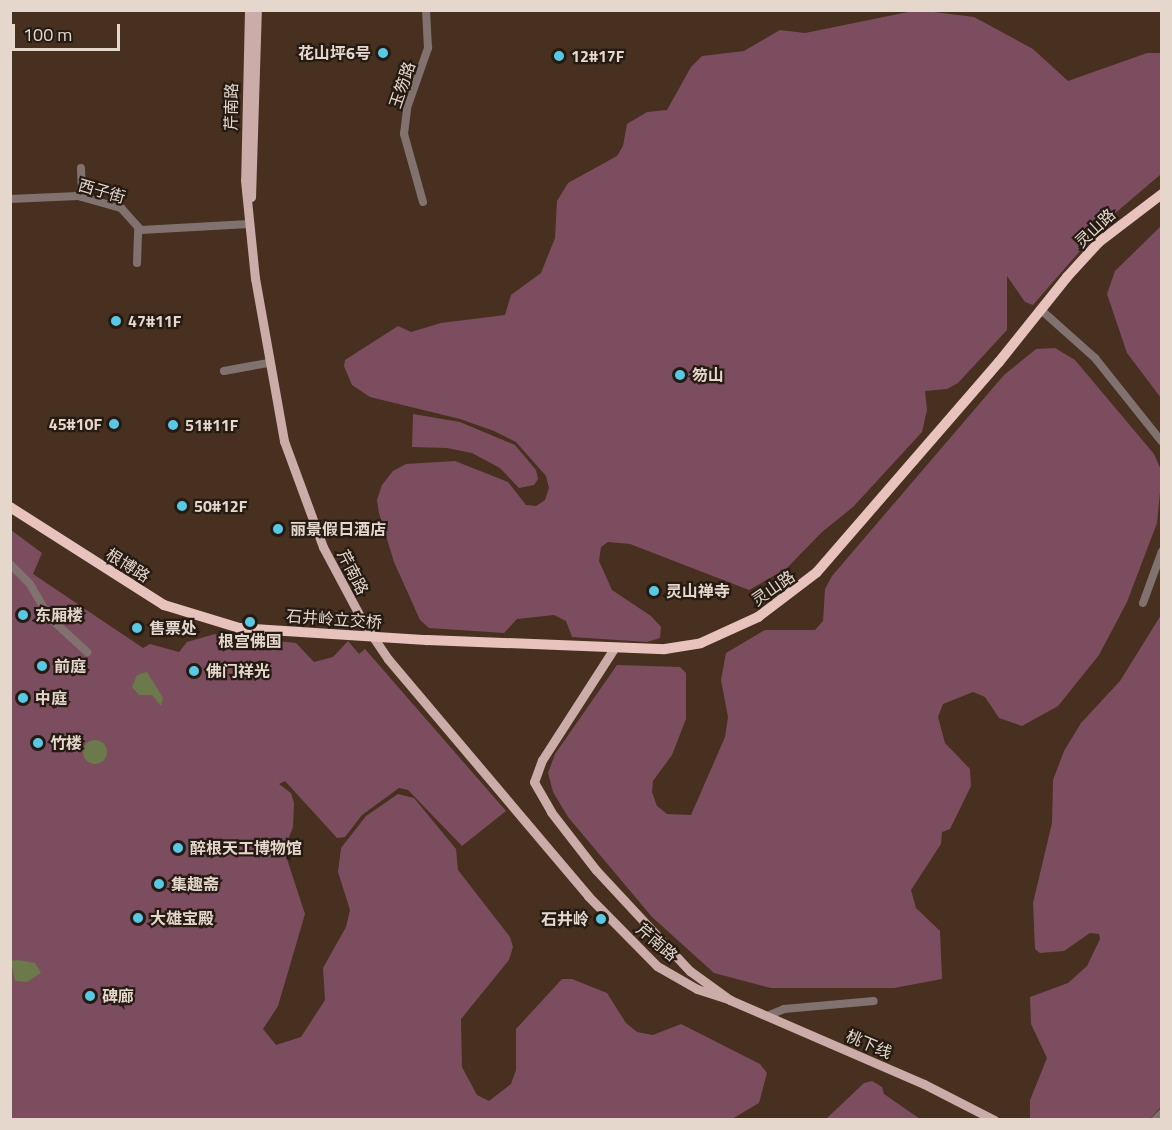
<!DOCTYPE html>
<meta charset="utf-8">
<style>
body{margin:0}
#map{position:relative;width:1172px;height:1130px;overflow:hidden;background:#47301f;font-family:"Titillium Web","Noto Sans SC",sans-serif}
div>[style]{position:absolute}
.green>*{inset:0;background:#7b4d5f}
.water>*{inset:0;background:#6c7a4b}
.round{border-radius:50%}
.minor>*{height:8px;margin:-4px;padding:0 4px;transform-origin:4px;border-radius:4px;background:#817270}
.major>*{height:9px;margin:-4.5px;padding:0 4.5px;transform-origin:4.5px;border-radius:4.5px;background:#cbaca8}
.highway>*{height:10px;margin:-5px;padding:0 5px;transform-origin:5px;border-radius:5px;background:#e8c3be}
.highway-bridge>*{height:10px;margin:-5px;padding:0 5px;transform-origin:5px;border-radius:5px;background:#e8c3be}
.dots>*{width:16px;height:16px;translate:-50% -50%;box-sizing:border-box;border:3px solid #251b13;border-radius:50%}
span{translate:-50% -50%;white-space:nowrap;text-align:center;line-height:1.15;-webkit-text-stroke:4.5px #251b13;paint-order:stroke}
.poi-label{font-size:16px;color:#e6d7cd;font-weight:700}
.right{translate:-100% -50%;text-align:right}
.left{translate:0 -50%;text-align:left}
.street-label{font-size:16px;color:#e6d7cd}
.frame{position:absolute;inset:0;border:12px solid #e6d7cd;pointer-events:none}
.scale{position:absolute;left:12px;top:24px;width:108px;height:27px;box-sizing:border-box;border:3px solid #e6d7cd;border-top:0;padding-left:8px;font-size:18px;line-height:21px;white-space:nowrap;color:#e6d7cd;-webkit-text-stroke:4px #251b13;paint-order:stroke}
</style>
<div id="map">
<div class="green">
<i style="clip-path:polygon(918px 10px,974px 17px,1033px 49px,1068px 81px,1147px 53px,1161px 53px,1161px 174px,1106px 221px,1033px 305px,1025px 302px,1007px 276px,1007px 330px,958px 383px,947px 389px,925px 391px,927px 410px,922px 432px,853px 507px,822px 532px,786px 569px,749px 590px,630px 544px,608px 542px,601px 547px,599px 561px,612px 590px,651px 616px,661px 627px,660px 638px,647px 642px,572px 637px,566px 621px,554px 615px,517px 619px,504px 633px,429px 628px,420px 620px,394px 562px,379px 513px,377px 500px,382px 485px,393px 471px,406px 464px,455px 461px,508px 482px,526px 505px,536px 506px,545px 500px,549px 488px,546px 476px,516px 442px,494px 431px,460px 419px,370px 397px,352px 385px,344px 366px,345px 360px,398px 326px,411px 332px,441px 323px,505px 315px,511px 295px,541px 273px,555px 238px,557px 201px,568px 183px,617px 156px,623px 146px,627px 124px,647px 112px,667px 110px,691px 67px,702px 56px,744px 51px,780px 30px,805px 33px)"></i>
<i style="clip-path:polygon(1161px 226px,1161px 398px,1127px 353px,1107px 294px,1115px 271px)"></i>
<i style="clip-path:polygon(1055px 348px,1075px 360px,1154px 454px,1162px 472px,1157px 523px,1127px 602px,1099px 655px,1058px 706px,1022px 726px,999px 718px,985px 697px,973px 692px,943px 704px,938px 717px,945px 743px,970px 769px,971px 786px,950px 829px,942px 832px,941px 844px,911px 890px,916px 908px,940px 931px,942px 979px,894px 988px,771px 988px,714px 973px,652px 917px,568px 817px,553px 792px,548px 773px,555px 754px,617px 665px,680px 667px,686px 673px,686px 719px,672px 755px,653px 781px,652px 792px,657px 806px,667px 814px,691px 815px,725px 737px,728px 717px,721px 680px,726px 653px,765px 630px,815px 630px,823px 621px,825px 589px,832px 576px,1004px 375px,1036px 349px)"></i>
<i style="clip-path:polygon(413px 414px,460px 422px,515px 445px,536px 470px,538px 479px,534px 485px,519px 488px,500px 468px,472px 453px,447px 448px,412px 447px)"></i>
<i style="clip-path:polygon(11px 530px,42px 553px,33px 574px,143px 648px,150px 644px,179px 652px,187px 642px,215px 634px,296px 643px,314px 662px,333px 657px,348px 641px,359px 654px,365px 649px,506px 811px,462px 846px,408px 790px,399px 788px,362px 815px,345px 837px,337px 838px,285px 781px,279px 784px,291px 793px,294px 803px,293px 827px,284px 850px,305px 914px,278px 1006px,263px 1029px,276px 1045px,301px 1037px,325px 1000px,323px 968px,346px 927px,350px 910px,338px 872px,341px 848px,366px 816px,398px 794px,414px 798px,456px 849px,458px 870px,510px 937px,513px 947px,509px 960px,461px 1019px,462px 1067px,477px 1095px,489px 1101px,511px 1084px,516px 1070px,516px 1029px,562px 979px,572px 979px,607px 993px,626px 1023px,637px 1032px,653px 1035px,681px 1024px,760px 1064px,767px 1073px,759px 1103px,732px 1119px,11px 1119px)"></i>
<i style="clip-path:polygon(1161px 615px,1161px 1107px,1150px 1119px,1030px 1119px,1030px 1100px,1047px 1058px,1031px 1024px,1030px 997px,1068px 983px,1087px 966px,1100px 939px,1099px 934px,1090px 933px,1064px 951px,1040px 953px,1035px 949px,1033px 903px,1052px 823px,1053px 780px,1064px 751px,1081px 723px,1120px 681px)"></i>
<i style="clip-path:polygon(872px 1081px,882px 1087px,884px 1094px,920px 1119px,826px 1119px,864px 1083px)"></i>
</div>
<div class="water">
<i style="clip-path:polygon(147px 672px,163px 698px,161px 706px,152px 695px,139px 695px,132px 687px,137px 675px)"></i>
<i class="round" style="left:83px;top:740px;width:24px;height:24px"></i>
<i style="clip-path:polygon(18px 960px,35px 963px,41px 973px,27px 982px,15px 981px,11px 961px)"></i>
</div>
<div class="minor">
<i style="left:81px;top:168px;width:29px;rotate:88deg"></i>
<i style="left:10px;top:199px;width:68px;rotate:-2.5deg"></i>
<i style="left:78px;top:196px;width:45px;rotate:15.6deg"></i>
<i style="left:121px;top:208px;width:30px;rotate:48deg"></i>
<i style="left:141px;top:230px;width:108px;rotate:-3.2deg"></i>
<i style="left:423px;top:202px;width:71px;rotate:-105.6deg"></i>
<i style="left:404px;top:134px;width:26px;rotate:-83deg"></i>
<i style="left:407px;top:108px;width:64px;rotate:-70.7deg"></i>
<i style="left:428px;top:48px;width:38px;rotate:-93deg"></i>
<i style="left:137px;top:263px;width:34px;rotate:-88deg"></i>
<i style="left:1040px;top:309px;width:74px;rotate:41.7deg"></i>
<i style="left:1095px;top:358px;width:107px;rotate:51.4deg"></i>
<i style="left:224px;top:371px;width:45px;rotate:-10.3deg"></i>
<i style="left:10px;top:564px;width:28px;rotate:45deg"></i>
<i style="left:30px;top:584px;width:38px;rotate:60deg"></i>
<i style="left:49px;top:617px;width:52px;rotate:42.6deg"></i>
<i style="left:1143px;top:603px;width:55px;rotate:-69.9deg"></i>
<i style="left:767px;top:1016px;width:18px;rotate:-22deg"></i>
<i style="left:784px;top:1009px;width:90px;rotate:-5.1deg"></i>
<i style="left:1155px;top:1120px;width:10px;rotate:-45deg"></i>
</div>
<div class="major">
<i style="left:249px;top:10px;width:170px;rotate:91.3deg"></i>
<i style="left:245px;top:180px;width:99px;rotate:84.2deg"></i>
<i style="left:255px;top:278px;width:166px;rotate:79.9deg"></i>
<i style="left:284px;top:441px;width:113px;rotate:69.8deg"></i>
<i style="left:323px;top:547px;width:85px;rotate:61.9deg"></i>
<i style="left:363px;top:622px;width:45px;rotate:56deg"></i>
<i style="left:388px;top:659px;width:310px;rotate:49.8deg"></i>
<i style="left:588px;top:896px;width:98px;rotate:45.4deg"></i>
<i style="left:657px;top:966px;width:46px;rotate:29.9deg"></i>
<i style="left:697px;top:989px;width:35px;rotate:18deg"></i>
<i style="left:251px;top:197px;width:187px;rotate:-88.2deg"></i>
<i style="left:613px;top:650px;width:131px;rotate:122.8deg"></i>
<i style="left:542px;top:760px;width:23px;rotate:110deg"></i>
<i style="left:534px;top:782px;width:34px;rotate:60deg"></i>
<i style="left:551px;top:812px;width:73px;rotate:52.2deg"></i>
<i style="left:596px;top:870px;width:138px;rotate:47.1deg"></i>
<i style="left:690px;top:971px;width:49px;rotate:35.9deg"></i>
<i style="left:730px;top:1000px;width:211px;rotate:23.4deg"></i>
<i style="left:924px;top:1084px;width:79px;rotate:27.2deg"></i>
</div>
<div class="highway">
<i style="left:10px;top:507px;width:183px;rotate:32.5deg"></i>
<i style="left:164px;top:605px;width:78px;rotate:17deg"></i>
<i style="left:427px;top:640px;width:238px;rotate:2.2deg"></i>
<i style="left:665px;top:649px;width:36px;rotate:-9deg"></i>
<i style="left:701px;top:643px;width:63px;rotate:-24.5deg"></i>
<i style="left:758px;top:617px;width:74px;rotate:-37.3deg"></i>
<i style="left:817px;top:572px;width:278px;rotate:-49.1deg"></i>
<i style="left:999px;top:362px;width:109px;rotate:-51.3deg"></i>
<i style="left:1067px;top:277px;width:47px;rotate:-47.6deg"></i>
<i style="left:1099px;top:242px;width:79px;rotate:-37.3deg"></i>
</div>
<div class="highway-bridge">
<i style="left:239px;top:628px;width:188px;rotate:3.7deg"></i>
</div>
<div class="dots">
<i style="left:383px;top:53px;background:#58c8e4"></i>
<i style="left:559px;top:56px;background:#58c8e4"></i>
<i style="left:116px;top:321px;background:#58c8e4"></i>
<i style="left:680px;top:375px;background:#58c8e4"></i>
<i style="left:114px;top:424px;background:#58c8e4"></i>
<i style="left:173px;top:425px;background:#58c8e4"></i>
<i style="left:182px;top:506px;background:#58c8e4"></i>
<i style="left:278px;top:529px;background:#58c8e4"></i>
<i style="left:654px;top:591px;background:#58c8e4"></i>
<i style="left:23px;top:615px;background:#58c8e4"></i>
<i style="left:250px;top:622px;background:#58c8e4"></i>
<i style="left:137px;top:628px;background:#58c8e4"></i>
<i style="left:42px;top:666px;background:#58c8e4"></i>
<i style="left:194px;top:671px;background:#58c8e4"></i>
<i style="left:23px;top:698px;background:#58c8e4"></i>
<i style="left:38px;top:743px;background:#58c8e4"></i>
<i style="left:178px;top:848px;background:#58c8e4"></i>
<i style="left:159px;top:884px;background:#58c8e4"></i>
<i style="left:138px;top:918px;background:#58c8e4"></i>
<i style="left:601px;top:919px;background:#58c8e4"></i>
<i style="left:90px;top:996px;background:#58c8e4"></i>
</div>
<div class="poi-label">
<span class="right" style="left:371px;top:53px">花山坪6号</span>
<span class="left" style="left:571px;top:56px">12#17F</span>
<span class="left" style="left:128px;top:321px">47#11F</span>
<span class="left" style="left:692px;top:375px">笏山</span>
<span class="right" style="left:102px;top:424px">45#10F</span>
<span class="left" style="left:185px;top:425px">51#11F</span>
<span class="left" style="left:194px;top:506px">50#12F</span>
<span class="left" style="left:290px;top:529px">丽景假日酒店</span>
<span class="left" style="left:666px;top:591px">灵山禅寺</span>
<span class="left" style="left:35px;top:615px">东厢楼</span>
<span class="left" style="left:149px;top:628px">售票处</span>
<span style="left:250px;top:641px">根宫佛国</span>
<span class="left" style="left:54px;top:666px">前庭</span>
<span class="left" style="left:206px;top:671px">佛门祥光</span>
<span class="left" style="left:35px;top:698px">中庭</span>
<span class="left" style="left:50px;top:743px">竹楼</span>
<span class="left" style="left:190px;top:848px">醉根天工博物馆</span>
<span class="left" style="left:171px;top:884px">集趣斋</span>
<span class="left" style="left:150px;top:918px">大雄宝殿</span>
<span class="right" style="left:589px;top:919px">石井岭</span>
<span class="left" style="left:102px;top:996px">碑廊</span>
</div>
<div class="street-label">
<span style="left:402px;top:85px;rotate:-71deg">玉笏路</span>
<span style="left:231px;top:107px;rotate:-89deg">芹南路</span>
<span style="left:102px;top:191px;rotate:16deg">西子街</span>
<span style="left:1095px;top:228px;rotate:-43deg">灵山路</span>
<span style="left:128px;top:565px;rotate:32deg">根博路</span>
<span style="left:353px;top:572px;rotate:63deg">芹南路</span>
<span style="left:773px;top:588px;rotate:-35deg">灵山路</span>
<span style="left:334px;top:619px;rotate:4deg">石井岭立交桥</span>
<span style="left:657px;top:942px;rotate:41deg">芹南路</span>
<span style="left:869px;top:1044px;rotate:23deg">桃下线</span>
</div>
<div class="frame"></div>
<div class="scale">100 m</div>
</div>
